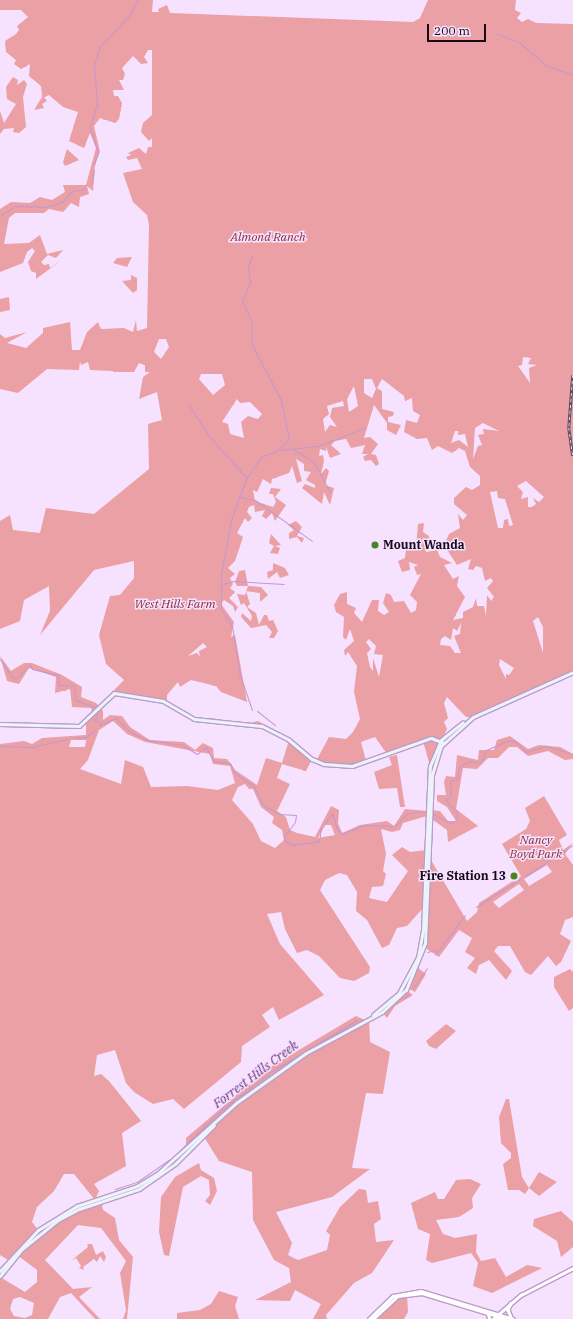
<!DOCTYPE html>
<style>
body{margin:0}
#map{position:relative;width:573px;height:1319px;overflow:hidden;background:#f6e2ff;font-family:"IBM Plex Serif",serif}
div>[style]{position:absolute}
.green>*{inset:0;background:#eaa0a4}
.stream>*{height:1px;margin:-0.5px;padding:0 0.5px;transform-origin:0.5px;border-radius:0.5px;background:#c297d3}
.roads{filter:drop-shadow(1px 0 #bc9cc9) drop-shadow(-1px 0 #bc9cc9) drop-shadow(0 1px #bc9cc9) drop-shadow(0 -1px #bc9cc9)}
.tertiary>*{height:2.5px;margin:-1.25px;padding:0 1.25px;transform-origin:1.25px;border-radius:1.25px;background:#fff}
.secondary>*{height:3px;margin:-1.5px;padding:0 1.5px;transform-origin:1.5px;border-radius:1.5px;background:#edf3fb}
.rail>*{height:2.5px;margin-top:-1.25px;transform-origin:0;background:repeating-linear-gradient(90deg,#f6e2ff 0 3px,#584a5e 0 6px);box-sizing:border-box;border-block:1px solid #584a5e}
.dots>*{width:11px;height:11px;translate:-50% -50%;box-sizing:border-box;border:2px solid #f6e2ff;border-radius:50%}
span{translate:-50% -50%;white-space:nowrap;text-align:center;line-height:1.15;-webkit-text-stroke:3px #f6e2ff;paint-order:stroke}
.park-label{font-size:12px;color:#892c39;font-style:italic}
.poi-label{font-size:12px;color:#160a1a;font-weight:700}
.left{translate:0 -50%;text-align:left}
.right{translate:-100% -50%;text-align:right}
.water-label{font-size:13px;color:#68337b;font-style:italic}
.scale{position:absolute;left:427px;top:24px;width:59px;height:18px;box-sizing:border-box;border:2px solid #160a1a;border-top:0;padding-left:5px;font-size:12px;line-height:14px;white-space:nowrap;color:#160a1a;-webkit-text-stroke:3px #f6e2ff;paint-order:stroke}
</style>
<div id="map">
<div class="green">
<i style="clip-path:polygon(evenodd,0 0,153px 0,152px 12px,159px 12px,158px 9px,167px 5px,170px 13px,413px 22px,420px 18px,428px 0,516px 0,515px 10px,521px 13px,517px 18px,522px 22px,528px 19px,536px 23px,573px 24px,573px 672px,473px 717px,466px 717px,447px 697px,444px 703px,448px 718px,444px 722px,447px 729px,430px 766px,423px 741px,387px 754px,375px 737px,361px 742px,366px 761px,352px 766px,324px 764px,319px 763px,312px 759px,306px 771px,282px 764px,277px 778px,290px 784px,277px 811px,286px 817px,290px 830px,297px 833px,315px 837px,331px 806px,339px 810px,338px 823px,342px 833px,360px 825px,387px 821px,394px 826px,405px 809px,428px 811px,427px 816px,403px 823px,400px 830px,392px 832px,381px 829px,386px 854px,383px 871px,386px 874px,383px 886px,372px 887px,369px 898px,387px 902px,408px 871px,392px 855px,402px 847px,410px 852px,426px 850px,424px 907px,407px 926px,397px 928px,389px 945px,382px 948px,367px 920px,356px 911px,357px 892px,347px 875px,339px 873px,325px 880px,320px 890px,370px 967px,369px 973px,354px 981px,340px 978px,319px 956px,307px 950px,297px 953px,285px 929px,281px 912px,267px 914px,280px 944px,324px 995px,279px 1020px,273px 1007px,262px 1015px,270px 1027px,242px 1046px,241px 1062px,184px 1109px,173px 1099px,153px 1104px,134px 1092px,126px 1083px,115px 1050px,97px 1055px,94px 1076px,101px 1074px,109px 1081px,141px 1121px,122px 1133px,126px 1166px,94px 1184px,99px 1191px,95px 1200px,74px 1174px,64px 1174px,54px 1191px,37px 1207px,32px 1222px,38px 1230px,8px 1260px,0 1255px,0 744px,24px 741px,32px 744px,42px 738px,86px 735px,86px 722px,93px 714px,91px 708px,72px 707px,70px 689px,55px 693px,56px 677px,29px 668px,19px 684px,7px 681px,0 656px,11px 671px,24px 663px,32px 663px,62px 675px,82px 687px,81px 697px,96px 703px,103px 711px,103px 720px,110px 715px,122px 716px,130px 727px,150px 740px,184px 742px,195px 750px,203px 743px,213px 748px,214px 758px,227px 759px,235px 770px,257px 785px,266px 758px,282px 763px,289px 740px,316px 761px,329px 737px,346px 739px,353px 732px,360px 719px,354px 692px,357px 666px,348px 652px,345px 656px,344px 650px,354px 641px,350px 629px,346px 640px,343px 637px,344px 617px,336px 612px,334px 605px,340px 594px,347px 592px,347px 604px,356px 608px,354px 613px,362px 622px,372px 600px,379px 600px,378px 611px,384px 615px,389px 612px,383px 603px,386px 593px,391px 595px,394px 602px,404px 601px,411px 613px,416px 610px,417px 602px,410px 595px,421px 574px,417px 575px,414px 567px,418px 565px,409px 562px,410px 570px,402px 572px,398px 561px,405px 558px,406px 548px,410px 545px,416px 549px,418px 524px,424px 523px,423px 532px,429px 536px,429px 541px,425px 542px,426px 552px,437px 550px,440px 557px,452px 563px,444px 565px,453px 579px,459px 576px,457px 586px,465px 597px,453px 620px,463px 618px,463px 612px,473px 607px,476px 598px,477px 606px,484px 606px,486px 616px,487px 595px,491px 601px,494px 597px,487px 588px,493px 581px,491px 578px,485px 581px,482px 568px,476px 566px,473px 570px,468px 569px,471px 559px,457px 565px,444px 545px,449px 534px,460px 528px,458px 514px,463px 520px,467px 515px,454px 504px,454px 498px,466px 487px,472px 490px,480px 485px,480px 476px,470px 467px,465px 451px,459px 448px,452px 453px,438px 446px,432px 450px,427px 438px,417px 439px,404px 432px,406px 420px,417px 423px,420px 415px,413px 411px,412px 398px,405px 401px,404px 396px,382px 379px,377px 388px,382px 391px,382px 409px,394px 412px,393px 416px,388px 417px,388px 422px,401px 425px,396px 435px,387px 430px,387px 423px,374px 405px,364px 438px,370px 437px,378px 444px,371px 454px,376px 455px,379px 464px,376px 466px,371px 460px,365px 461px,363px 457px,368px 454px,362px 454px,365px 445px,351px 448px,346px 439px,335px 441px,331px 445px,341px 454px,330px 458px,326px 447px,326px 451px,320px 449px,319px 456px,323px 455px,324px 461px,321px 474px,326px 468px,329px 471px,325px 485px,334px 488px,330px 505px,324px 492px,322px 504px,302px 488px,305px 484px,315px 488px,315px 485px,306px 480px,311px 472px,304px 471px,304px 464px,296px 459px,302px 481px,297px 483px,292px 466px,289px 473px,272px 479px,271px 484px,263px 479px,257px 492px,253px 490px,255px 501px,273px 507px,276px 502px,273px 494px,269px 494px,271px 488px,281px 489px,275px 497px,286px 505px,275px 521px,272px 513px,266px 519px,262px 516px,265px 510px,255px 512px,254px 505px,249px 507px,247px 512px,252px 518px,248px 522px,245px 518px,237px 533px,243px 537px,235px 561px,228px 568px,235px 574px,230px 578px,233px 584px,230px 588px,235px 592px,229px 598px,238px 607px,235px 612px,233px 606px,224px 600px,221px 604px,234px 622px,231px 637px,235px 635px,247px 702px,221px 692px,216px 686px,191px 680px,180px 687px,178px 682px,167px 695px,167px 701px,194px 718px,212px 718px,243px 725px,258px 721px,277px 732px,256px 725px,243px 726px,194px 719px,163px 701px,111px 693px,124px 680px,106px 664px,99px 635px,110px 596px,120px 595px,134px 578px,134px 561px,94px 570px,40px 635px,50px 611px,49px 586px,24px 600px,20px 621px,0 629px,0 521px,10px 515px,13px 530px,40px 533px,46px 508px,94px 514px,149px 469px,148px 424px,162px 420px,157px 392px,139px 399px,143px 377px,150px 372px,145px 372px,145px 365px,139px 363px,134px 372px,90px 370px,88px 362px,81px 365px,80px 361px,79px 370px,47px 369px,18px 393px,0 389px,0 334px,5px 338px,27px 332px,7px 343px,26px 348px,43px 333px,43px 328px,70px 322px,72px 350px,80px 350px,87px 332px,98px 322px,101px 329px,124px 328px,133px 332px,136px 320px,137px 331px,147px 328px,149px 225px,147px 215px,133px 202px,123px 173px,142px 169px,137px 158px,128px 160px,126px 157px,131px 155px,128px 153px,139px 148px,146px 154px,148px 147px,152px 147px,152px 138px,149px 141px,141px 132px,143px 123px,152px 115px,152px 50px,148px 50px,144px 57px,148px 63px,141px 64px,133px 56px,122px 68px,125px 74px,123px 80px,119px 80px,124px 90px,113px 90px,114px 96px,118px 96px,122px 103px,119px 119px,115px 123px,100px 118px,94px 126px,100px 152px,95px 163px,93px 191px,87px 186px,89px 194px,80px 197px,79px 207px,71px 203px,63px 212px,49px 209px,44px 213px,15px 213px,9px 218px,4px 244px,29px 243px,40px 235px,47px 254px,63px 250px,56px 258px,48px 255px,41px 262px,44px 265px,49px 264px,50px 268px,63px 259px,36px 279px,36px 273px,31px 271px,28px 262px,35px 251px,32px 248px,27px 252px,23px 263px,0 272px,0 209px,11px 202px,30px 203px,40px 197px,52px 200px,65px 192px,63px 185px,86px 185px,96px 148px,90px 133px,84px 148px,69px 141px,78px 112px,63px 107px,49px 95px,44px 97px,47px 101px,42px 104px,44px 108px,34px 110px,42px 97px,41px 86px,29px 76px,30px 64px,21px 69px,14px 64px,16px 60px,6px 52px,5px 41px,16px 34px,19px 30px,17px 26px,28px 17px,21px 10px,0 10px,0 0,159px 339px,166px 339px,169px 347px,161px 359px,154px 352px,159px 339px,0 0,523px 357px,531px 358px,528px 364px,537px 365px,529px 368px,530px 383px,518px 366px,522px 365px,523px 357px,0 0,201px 374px,222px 374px,225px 385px,213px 395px,199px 379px,201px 374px,0 0,364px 379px,372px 379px,376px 389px,372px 398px,364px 393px,364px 379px,0 0,354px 386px,358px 406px,349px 412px,347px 399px,354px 386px,0 0,237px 399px,240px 403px,250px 402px,262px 414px,258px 419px,248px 416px,241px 422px,244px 438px,230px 434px,228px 424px,222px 422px,237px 399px,0 0,343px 401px,344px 406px,332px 408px,330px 417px,337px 427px,330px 425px,325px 432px,323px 419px,329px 414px,327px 406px,343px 401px,0 0,483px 423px,499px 431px,483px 429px,484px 434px,478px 435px,482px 445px,478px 446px,473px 459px,475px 428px,483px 423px,0 0,455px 431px,458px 431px,458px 435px,465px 434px,468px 447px,459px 440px,451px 443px,455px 431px,0 0,526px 481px,544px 497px,539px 502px,533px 498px,536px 504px,532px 507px,528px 507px,528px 497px,521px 499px,523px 492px,517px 486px,526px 481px,0 0,497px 491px,498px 498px,505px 499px,513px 525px,509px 526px,508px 519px,504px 520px,503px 528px,498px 528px,490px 492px,497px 491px,0 0,538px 617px,543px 627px,543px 653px,533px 621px,538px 617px,0 0,461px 623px,460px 634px,454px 636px,461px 653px,455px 653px,450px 646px,440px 645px,441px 639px,445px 636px,451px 640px,453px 628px,457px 631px,461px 623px,0 0,369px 639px,376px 646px,374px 654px,383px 655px,379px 677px,373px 658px,373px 671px,370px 667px,367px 653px,371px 649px,366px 642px,369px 639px,0 0,203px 643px,207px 647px,199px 651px,200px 657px,197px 653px,188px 656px,203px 643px,0 0,500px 659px,514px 668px,509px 675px,506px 674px,506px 679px,499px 665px,500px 659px,0 0,113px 721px,127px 734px,145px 742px,210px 754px,213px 764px,230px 766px,235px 783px,218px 790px,187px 786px,151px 787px,143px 767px,125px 760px,121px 784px,80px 769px,88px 760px,99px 730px,113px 721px,0 0,71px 740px,86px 740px,85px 747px,69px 747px,71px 740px,0 0,245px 784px,249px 789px,253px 789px,261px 807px,274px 817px,272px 823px,282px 830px,284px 840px,275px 848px,261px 841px,253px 824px,232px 800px,238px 787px,245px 784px,0 0,325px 825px,331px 825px,335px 835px,318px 838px,325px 825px)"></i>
<i style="clip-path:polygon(13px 77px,18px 80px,17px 85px,24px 80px,27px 84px,23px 97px,26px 127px,19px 133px,13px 132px,14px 128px,4px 129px,0 134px,0 111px,4px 123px,16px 104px,7px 99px,6px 87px)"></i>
<i style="clip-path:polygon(67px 149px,79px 160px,65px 166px,63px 162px)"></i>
<i style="clip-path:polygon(132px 257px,127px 267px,113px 263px,117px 258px)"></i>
<i style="clip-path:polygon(131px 275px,137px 278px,137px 290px,133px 293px,122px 281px,131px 280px)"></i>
<i style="clip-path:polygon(9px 297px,10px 310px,0 312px,0 299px)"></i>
<i style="clip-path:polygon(296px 521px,302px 527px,297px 536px,304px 538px,302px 543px,297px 537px,289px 539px,289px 533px,294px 530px,288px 525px)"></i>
<i style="clip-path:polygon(271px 534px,281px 545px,275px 546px,280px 548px,278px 554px,270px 553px,274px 546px,269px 543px)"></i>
<i style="clip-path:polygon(273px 563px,285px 568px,289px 575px,280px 578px,277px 572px,268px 579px,267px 572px,273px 570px)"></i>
<i style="clip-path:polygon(245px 570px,248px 586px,261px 587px,268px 595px,260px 602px,260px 593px,246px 591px,250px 604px,247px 607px,256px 613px,259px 625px,264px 615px,267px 615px,269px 621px,273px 620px,278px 631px,274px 638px,269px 638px,272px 632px,266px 625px,251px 628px,241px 617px,242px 613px,251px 621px,252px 616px,244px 603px,241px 605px,237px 594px,245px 595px,248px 586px,237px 586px,235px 582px,239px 571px)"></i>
<i style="clip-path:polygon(510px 736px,528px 749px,539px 745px,560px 747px,573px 754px,573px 759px,565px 760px,548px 751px,528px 756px,517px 747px,509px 747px,498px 758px,488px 758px,477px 769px,463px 768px,456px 809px,478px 826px,448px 842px,447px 830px,429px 817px,430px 810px,440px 811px,448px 821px,456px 821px,447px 807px,437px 801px,437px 795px,446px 795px,444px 782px,446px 776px,455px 777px,457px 755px,478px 760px,479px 750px,494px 750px,497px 740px)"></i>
<i style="clip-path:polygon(397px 755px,405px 807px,400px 807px,397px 788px,379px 789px,374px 772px,392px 765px,389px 757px)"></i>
<i style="clip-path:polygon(evenodd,544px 796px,567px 835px,559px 840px,563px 850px,573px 843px,565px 854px,573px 865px,573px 917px,565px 920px,560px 934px,571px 941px,561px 962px,556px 966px,548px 956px,531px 975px,525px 972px,510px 946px,498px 946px,494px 951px,512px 971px,506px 980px,489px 960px,479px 965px,476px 974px,467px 968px,475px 958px,465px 952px,472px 938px,459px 930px,439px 957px,424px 947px,428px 855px,467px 921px,477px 912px,479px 903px,521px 876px,502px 844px,526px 829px,530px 821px,525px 808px,544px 796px,547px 865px,552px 872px,529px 886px,524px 879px,547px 865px,544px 796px,519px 884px,524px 890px,499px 908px,493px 902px,519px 884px)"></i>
<i style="clip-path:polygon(417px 967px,426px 974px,415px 992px,408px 988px)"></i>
<i style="clip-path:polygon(570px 969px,573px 972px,573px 1008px,569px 1011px,554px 987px,554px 977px)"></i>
<i style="clip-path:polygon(406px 990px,413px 995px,395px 1006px,387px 1018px,382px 1012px)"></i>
<i style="clip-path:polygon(356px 1016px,365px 1020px,369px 1018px,370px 1042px,390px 1052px,383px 1094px,366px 1093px,352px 1168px,370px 1169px,332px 1197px,276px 1212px,292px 1243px,288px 1255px,298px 1260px,327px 1250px,330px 1235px,326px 1231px,340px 1207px,359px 1189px,366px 1190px,368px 1203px,378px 1201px,381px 1219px,374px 1224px,376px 1242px,394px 1240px,372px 1273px,354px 1283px,326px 1315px,327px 1319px,313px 1319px,321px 1304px,295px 1290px,290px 1301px,255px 1300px,291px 1282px,289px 1268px,274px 1260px,253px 1220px,252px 1172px,219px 1161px,204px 1137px,216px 1122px,186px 1148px,186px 1138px,267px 1069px)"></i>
<i style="clip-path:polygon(446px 1024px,456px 1031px,436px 1049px,429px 1046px,426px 1041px)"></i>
<i style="clip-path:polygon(506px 1099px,509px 1099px,522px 1177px,529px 1188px,539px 1172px,557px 1182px,539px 1196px,529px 1188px,525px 1194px,519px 1190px,508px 1190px,503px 1164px,511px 1158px,511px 1153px,501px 1143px,499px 1117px)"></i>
<i style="clip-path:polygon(199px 1163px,201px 1170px,214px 1178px,217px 1191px,210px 1205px,205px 1201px,210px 1195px,209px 1180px,201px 1176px,183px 1187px,169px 1256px,164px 1255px,159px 1232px,161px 1197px,175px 1177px)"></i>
<i style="clip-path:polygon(470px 1179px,481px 1184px,472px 1198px,473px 1208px,459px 1217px,436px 1220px,443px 1234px,455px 1238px,477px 1234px,476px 1252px,481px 1261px,495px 1258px,506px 1277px,527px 1265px,542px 1268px,492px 1293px,473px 1286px,478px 1263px,471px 1253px,432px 1263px,426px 1260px,430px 1234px,418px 1229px,411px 1203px,435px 1192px,438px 1199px,444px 1199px,456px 1180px)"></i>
<i style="clip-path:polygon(evenodd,101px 1201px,103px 1210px,115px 1218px,119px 1240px,133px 1257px,127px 1319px,123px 1319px,126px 1310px,120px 1273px,126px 1261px,101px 1228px,78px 1225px,45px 1260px,73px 1289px,92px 1287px,79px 1297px,100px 1319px,95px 1319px,71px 1293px,60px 1297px,48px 1319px,0 1319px,0 1277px,25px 1292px,37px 1282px,37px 1270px,17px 1255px,22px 1249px,58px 1220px,101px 1201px,20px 1297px,34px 1303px,32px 1315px,25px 1318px,14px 1316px,10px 1309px,13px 1299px,20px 1297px)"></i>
<i style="clip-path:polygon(561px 1211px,573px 1222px,573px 1247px,561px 1257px,557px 1241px,533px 1226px,534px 1219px)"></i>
<i style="clip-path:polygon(87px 1244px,92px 1244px,96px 1255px,103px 1251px,106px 1257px,104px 1262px,100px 1256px,97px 1262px,94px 1259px,83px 1267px,84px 1270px,79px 1268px,81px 1266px,76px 1258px,72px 1260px,88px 1247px)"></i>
<i style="clip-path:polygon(219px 1291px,238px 1297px,235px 1306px,239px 1319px,177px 1319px,177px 1313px,200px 1310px,211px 1304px)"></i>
<i style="clip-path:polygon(407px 1294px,408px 1312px,404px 1319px,373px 1319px,386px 1304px)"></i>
</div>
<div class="stream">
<i style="left:497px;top:34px;width:23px;rotate:20deg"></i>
<i style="left:519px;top:42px;width:35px;rotate:41deg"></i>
<i style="left:545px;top:65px;width:30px;rotate:20deg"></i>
<i style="left:94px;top:165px;width:13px;rotate:-72deg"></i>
<i style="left:98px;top:153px;width:28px;rotate:-107deg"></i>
<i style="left:90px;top:126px;width:22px;rotate:-72deg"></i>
<i style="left:97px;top:105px;width:40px;rotate:-94.3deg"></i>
<i style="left:94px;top:65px;width:20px;rotate:-72deg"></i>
<i style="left:100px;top:46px;width:42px;rotate:-46deg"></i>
<i style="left:129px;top:16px;width:18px;rotate:-63deg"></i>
<i style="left:92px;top:184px;width:14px;rotate:-82deg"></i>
<i style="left:0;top:216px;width:18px;rotate:-34deg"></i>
<i style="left:15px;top:206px;width:31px;rotate:2deg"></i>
<i style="left:46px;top:207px;width:17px;rotate:-17deg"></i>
<i style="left:62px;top:202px;width:15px;rotate:-48deg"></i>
<i style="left:72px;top:191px;width:13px;rotate:-9deg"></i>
<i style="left:189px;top:405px;width:37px;rotate:57deg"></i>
<i style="left:209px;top:436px;width:55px;rotate:47.9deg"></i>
<i style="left:280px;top:450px;width:38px;rotate:-6deg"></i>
<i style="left:318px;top:446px;width:49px;rotate:-21.4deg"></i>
<i style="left:294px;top:450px;width:23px;rotate:31deg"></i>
<i style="left:314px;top:462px;width:34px;rotate:62deg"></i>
<i style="left:238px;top:497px;width:17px;rotate:10deg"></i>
<i style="left:255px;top:500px;width:70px;rotate:35.7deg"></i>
<i style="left:222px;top:584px;width:12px;rotate:-14deg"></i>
<i style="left:234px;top:581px;width:50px;rotate:3.4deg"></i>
<i style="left:0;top:659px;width:22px;rotate:56deg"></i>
<i style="left:12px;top:677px;width:4px;rotate:14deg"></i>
<i style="left:16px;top:678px;width:19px;rotate:-43deg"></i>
<i style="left:30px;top:665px;width:4px;rotate:63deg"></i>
<i style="left:32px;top:669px;width:27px;rotate:13deg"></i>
<i style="left:58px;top:675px;width:10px;rotate:84deg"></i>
<i style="left:59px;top:685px;width:15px;rotate:4deg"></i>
<i style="left:74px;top:686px;width:14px;rotate:82deg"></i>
<i style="left:76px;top:700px;width:19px;rotate:21deg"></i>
<i style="left:252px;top:710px;width:36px;rotate:-109deg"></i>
<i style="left:240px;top:676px;width:51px;rotate:-99.1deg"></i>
<i style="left:232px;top:626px;width:20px;rotate:-123deg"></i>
<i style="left:221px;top:609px;width:34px;rotate:-90deg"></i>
<i style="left:221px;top:575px;width:56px;rotate:-79.7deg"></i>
<i style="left:231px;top:520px;width:44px;rotate:-69.9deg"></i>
<i style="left:246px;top:479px;width:27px;rotate:-56deg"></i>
<i style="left:261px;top:457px;width:18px;rotate:-22deg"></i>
<i style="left:278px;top:450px;width:16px;rotate:-45deg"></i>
<i style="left:289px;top:439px;width:40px;rotate:-102deg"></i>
<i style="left:281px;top:400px;width:62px;rotate:-117.8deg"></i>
<i style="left:252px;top:345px;width:25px;rotate:-92deg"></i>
<i style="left:251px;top:320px;width:21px;rotate:-115deg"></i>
<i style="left:242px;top:301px;width:21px;rotate:-67deg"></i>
<i style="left:250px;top:282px;width:15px;rotate:-98deg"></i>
<i style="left:248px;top:267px;width:12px;rotate:-70deg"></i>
<i style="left:257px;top:711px;width:23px;rotate:38deg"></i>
<i style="left:97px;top:714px;width:7px;rotate:106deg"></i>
<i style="left:95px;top:721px;width:6px;rotate:18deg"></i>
<i style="left:99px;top:725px;width:18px;rotate:-22deg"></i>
<i style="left:116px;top:718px;width:18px;rotate:45deg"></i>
<i style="left:129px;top:731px;width:20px;rotate:27deg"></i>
<i style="left:147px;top:740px;width:35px;rotate:8deg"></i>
<i style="left:182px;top:745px;width:17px;rotate:31deg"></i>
<i style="left:197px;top:754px;width:11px;rotate:-38deg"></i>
<i style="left:206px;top:747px;width:16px;rotate:63deg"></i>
<i style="left:213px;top:761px;width:17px;rotate:7deg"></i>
<i style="left:230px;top:763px;width:11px;rotate:63deg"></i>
<i style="left:235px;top:773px;width:24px;rotate:36deg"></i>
<i style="left:254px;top:787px;width:21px;rotate:62deg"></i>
<i style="left:264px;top:806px;width:17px;rotate:28deg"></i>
<i style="left:279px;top:814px;width:17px;rotate:3deg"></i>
<i style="left:296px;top:815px;width:7px;rotate:98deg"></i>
<i style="left:295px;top:822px;width:18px;rotate:128deg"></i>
<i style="left:284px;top:836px;width:5px;rotate:79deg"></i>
<i style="left:285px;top:841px;width:8px;rotate:30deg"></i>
<i style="left:292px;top:845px;width:27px;rotate:-8deg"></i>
<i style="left:319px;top:841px;width:12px;rotate:-81deg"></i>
<i style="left:321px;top:829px;width:19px;rotate:-55deg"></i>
<i style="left:332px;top:813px;width:17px;rotate:73deg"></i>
<i style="left:337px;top:829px;width:8px;rotate:40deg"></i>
<i style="left:343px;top:834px;width:22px;rotate:-24deg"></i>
<i style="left:363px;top:825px;width:32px;rotate:2deg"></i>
<i style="left:395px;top:826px;width:16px;rotate:-47deg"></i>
<i style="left:406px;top:814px;width:20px;rotate:-9deg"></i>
<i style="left:75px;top:738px;width:11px;rotate:-5deg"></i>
<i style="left:86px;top:737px;width:11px;rotate:-38deg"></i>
<i style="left:0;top:746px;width:32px;rotate:2deg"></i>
<i style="left:32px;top:747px;width:37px;rotate:-13deg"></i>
<i style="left:431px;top:813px;width:21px;rotate:28deg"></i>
<i style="left:450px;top:823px;width:8px;rotate:-23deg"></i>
<i style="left:457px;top:820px;width:8px;rotate:-90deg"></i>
<i style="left:457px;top:812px;width:16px;rotate:-133deg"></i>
<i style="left:446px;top:800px;width:8px;rotate:-50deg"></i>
<i style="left:451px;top:794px;width:13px;rotate:-94deg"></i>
<i style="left:450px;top:781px;width:7px;rotate:-16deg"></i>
<i style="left:457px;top:779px;width:12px;rotate:-81deg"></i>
<i style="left:459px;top:767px;width:12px;rotate:-31deg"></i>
<i style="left:469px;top:761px;width:12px;rotate:9deg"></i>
<i style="left:481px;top:763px;width:14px;rotate:-69deg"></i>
<i style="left:486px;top:750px;width:25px;rotate:-23deg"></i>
<i style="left:509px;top:740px;width:7px;rotate:16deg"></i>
<i style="left:516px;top:742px;width:14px;rotate:45deg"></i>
<i style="left:526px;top:752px;width:21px;rotate:-17deg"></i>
<i style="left:546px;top:746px;width:27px;rotate:17deg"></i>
<i style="left:525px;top:876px;width:57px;rotate:-32.9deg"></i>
<i style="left:476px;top:907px;width:52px;rotate:-32.5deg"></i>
<i style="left:427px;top:952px;width:9px;rotate:-13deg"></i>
<i style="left:435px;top:955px;width:50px;rotate:-53.1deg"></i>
<i style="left:413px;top:988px;width:24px;rotate:-55deg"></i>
<i style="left:404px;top:998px;width:5px;rotate:-37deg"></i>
<i style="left:174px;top:1156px;width:66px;rotate:-44.4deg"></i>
<i style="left:221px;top:1110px;width:64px;rotate:-37.4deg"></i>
<i style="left:272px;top:1071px;width:99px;rotate:-31deg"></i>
<i style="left:115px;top:1189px;width:23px;rotate:-18deg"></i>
<i style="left:137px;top:1182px;width:39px;rotate:-35deg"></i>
</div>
<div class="roads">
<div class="tertiary">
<i style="left:511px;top:1303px;width:8px;rotate:113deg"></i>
<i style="left:508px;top:1310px;width:8px;rotate:67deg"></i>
<i style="left:487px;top:1311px;width:9px;rotate:69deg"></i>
<i style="left:369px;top:1319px;width:33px;rotate:-44deg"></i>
<i style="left:393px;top:1296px;width:28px;rotate:-10deg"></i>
<i style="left:421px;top:1291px;width:96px;rotate:16.9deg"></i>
<i style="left:373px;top:1319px;width:34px;rotate:-43deg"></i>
<i style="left:398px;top:1296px;width:24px;rotate:-7deg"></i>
<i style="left:422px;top:1293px;width:89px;rotate:17deg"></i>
<i style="left:493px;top:1319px;width:37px;rotate:-41deg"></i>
<i style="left:521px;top:1295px;width:59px;rotate:-27.4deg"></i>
<i style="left:496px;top:1319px;width:9px;rotate:-6deg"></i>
</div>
<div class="secondary">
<i style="left:0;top:724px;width:79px;rotate:1.5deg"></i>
<i style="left:79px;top:726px;width:48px;rotate:-43.3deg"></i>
<i style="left:114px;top:693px;width:50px;rotate:9.3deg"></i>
<i style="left:163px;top:701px;width:36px;rotate:30deg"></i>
<i style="left:194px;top:719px;width:68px;rotate:5.9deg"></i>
<i style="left:262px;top:726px;width:30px;rotate:27deg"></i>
<i style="left:289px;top:740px;width:30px;rotate:40deg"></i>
<i style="left:312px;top:759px;width:13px;rotate:23deg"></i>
<i style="left:324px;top:764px;width:28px;rotate:4deg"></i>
<i style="left:352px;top:766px;width:84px;rotate:-19.5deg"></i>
<i style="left:431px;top:738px;width:14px;rotate:21deg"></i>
<i style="left:373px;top:1015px;width:34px;rotate:-40deg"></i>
<i style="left:399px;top:993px;width:40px;rotate:-62deg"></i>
<i style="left:418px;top:958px;width:27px;rotate:-80deg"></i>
<i style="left:423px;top:931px;width:165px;rotate:-87.6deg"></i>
<i style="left:430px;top:766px;width:28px;rotate:-67deg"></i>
<i style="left:441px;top:740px;width:28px;rotate:-39deg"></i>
<i style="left:0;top:1271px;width:56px;rotate:-47.2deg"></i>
<i style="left:38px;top:1230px;width:46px;rotate:-31.6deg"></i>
<i style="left:77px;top:1206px;width:63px;rotate:-18.4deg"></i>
<i style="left:137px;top:1186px;width:23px;rotate:-31deg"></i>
<i style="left:157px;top:1174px;width:106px;rotate:-41.9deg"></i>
<i style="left:236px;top:1103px;width:86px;rotate:-35.5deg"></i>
<i style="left:306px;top:1053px;width:86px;rotate:-28.3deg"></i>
<i style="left:382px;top:1012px;width:33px;rotate:-43deg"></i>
<i style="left:406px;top:990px;width:51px;rotate:-68deg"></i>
<i style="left:425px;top:943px;width:168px;rotate:-87.6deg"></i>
<i style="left:432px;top:775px;width:30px;rotate:-73deg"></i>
<i style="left:441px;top:746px;width:43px;rotate:-42.2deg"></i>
<i style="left:473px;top:717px;width:110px;rotate:-24.2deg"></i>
<i style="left:0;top:1276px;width:35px;rotate:-51deg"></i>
<i style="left:22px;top:1249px;width:46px;rotate:-38.9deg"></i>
<i style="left:58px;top:1220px;width:24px;rotate:-28deg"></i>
<i style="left:79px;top:1209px;width:63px;rotate:-18.4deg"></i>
<i style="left:139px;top:1189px;width:44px;rotate:-34.8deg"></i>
<i style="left:175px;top:1164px;width:55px;rotate:-45deg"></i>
</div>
</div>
<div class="rail">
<i style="left:573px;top:375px;width:53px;rotate:94.3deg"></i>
<i style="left:569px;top:428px;width:28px;rotate:82deg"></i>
</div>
<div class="dots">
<i style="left:375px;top:545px;background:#478422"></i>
<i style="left:514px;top:876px;background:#478422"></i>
</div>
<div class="park-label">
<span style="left:268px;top:237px">Almond Ranch</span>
<span style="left:175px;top:604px">West Hills Farm</span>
<span style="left:536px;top:847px">Nancy<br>Boyd Park</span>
</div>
<div class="poi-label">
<span class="left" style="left:383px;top:545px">Mount Wanda</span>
<span class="right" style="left:506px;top:876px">Fire Station 13</span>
</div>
<div class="water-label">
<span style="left:256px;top:1075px;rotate:-37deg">Forrest Hills Creek</span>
</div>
<div class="scale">200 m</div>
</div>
